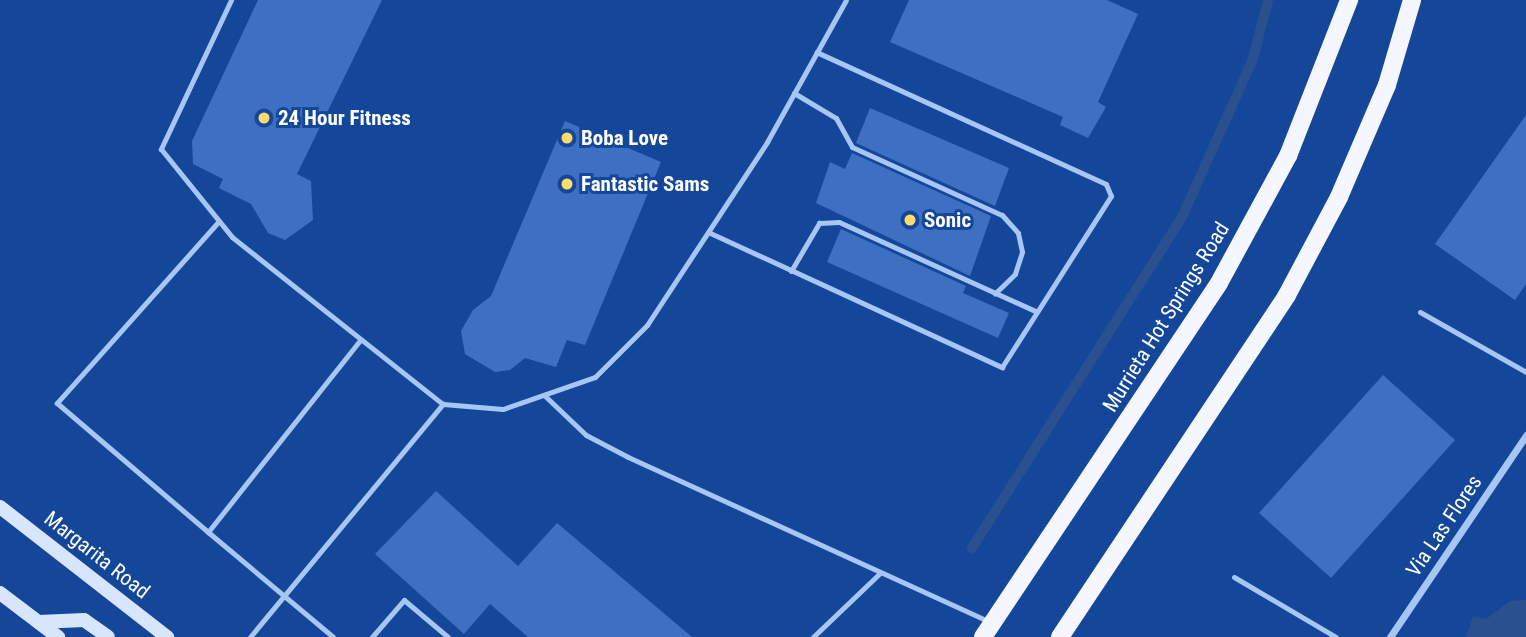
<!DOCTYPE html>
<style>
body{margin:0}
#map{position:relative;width:1526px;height:637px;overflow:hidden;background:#14479a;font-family:"Roboto Condensed",sans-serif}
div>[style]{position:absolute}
.water>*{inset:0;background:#2a508e}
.stream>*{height:10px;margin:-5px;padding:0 5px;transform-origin:5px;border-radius:5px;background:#2a508e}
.building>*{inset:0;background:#3d70c1}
.service>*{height:5px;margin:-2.5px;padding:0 2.5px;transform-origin:2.5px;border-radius:2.5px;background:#a7c6f3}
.minor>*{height:7px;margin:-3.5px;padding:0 3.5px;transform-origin:3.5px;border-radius:3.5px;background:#a7c6f3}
.secondary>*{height:14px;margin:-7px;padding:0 7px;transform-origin:7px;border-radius:7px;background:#d7e5fd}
.primary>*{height:18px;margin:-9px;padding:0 9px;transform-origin:9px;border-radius:9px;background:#f4f7ff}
.dots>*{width:19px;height:19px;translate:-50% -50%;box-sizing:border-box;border:4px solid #14479a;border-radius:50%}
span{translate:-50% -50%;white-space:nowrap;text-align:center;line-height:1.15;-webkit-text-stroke:6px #14479a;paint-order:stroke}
.poi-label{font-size:21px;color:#fff;font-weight:700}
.left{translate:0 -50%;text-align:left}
.street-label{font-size:21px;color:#fff}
</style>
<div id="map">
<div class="water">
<i style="clip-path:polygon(1526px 600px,1526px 637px,1466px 637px,1473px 616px,1486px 619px,1510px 601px)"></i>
</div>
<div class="stream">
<i style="left:972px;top:548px;width:392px;rotate:-57.6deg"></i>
<i style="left:1182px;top:217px;width:173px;rotate:-65.8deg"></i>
<i style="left:1253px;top:59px;width:61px;rotate:-75.7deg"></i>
</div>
<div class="building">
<i style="clip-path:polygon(258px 0,382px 0,297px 174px,311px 181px,313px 220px,285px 240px,268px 233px,251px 204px,219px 188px,223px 179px,193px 164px,192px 141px)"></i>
<i style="clip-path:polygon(909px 0,1107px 0,1138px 14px,1098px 102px,1106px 107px,1088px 138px,1060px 125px,1063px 117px,890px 42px)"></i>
<i style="clip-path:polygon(870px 108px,1009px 168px,995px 206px,856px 143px)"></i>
<i style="clip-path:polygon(1526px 115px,1526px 284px,1515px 300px,1435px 244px)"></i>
<i style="clip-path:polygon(565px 121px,661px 162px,585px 345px,567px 340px,556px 367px,525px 358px,510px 370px,495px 372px,465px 354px,461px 331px,473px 310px,491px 296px)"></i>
<i style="clip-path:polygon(852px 153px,991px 216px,970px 276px,816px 203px,830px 162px,845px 169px)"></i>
<i style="clip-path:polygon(841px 229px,966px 286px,963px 293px,1009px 313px,998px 338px,827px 262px)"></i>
<i style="clip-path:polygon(1383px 375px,1455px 440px,1331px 578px,1259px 513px)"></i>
<i style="clip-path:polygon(436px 491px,518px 566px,557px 523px,692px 637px,528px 637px,490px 604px,464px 634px,375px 554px)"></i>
</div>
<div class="service">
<i style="left:231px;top:0;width:165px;rotate:115.2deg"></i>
<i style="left:161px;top:149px;width:113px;rotate:51.1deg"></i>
<i style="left:232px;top:237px;width:269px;rotate:38.4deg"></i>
<i style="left:443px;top:404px;width:60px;rotate:4.8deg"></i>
<i style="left:503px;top:409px;width:97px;rotate:-19.2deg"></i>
<i style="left:595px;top:377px;width:74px;rotate:-45deg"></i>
<i style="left:647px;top:325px;width:219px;rotate:-56.7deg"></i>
<i style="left:767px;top:142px;width:162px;rotate:-60.9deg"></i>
<i style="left:794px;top:93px;width:49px;rotate:30.8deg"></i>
<i style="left:836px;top:118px;width:33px;rotate:61deg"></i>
<i style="left:852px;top:147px;width:165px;rotate:24.4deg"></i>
<i style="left:1002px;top:215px;width:24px;rotate:48deg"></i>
<i style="left:1018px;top:233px;width:19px;rotate:78deg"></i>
<i style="left:1022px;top:252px;width:23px;rotate:108deg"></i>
<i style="left:1015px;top:274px;width:28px;rotate:136deg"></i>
<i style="left:219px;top:221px;width:244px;rotate:131.7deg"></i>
<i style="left:57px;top:403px;width:199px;rotate:40.5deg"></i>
<i style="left:208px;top:532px;width:245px;rotate:-51.6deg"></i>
<i style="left:708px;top:232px;width:324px;rotate:24.7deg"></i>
<i style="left:1002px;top:367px;width:203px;rotate:-57.5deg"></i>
<i style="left:1111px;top:196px;width:13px;rotate:-113deg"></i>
<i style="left:1106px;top:184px;width:318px;rotate:-155.5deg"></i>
<i style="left:791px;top:271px;width:56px;rotate:-59.7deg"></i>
<i style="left:819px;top:223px;width:20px;rotate:-3deg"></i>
<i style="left:839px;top:222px;width:217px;rotate:24.4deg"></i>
<i style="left:1420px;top:312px;width:122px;rotate:29.5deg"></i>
<i style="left:544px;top:395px;width:58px;rotate:43.6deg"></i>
<i style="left:586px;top:435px;width:47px;rotate:27.6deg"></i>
<i style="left:628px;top:457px;width:398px;rotate:24.5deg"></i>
<i style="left:208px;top:532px;width:163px;rotate:40deg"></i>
<i style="left:1234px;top:577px;width:118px;rotate:30.5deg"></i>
<i style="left:250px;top:637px;width:303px;rotate:-50.4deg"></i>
<i style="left:372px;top:637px;width:49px;rotate:-49.1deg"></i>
<i style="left:404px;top:600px;width:57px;rotate:40.1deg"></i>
<i style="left:813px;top:637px;width:93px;rotate:-43.7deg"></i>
</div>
<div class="minor">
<i style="left:1390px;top:637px;width:244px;rotate:-56deg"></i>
</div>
<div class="secondary">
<i style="left:0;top:507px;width:212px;rotate:37.9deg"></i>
<i style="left:0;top:593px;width:73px;rotate:37.2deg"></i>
<i style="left:39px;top:622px;width:45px;rotate:-2.5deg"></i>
<i style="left:84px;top:620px;width:29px;rotate:35deg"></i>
</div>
<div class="primary">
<i style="left:983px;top:637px;width:425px;rotate:-56.3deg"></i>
<i style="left:1219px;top:283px;width:145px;rotate:-61.5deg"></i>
<i style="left:1288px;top:156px;width:168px;rotate:-68.6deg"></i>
<i style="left:1060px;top:637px;width:410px;rotate:-56.4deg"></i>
<i style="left:1287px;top:295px;width:111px;rotate:-62deg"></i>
<i style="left:1339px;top:197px;width:122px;rotate:-66.8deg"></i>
<i style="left:1387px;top:85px;width:89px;rotate:-73.6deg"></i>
</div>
<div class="dots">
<i style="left:264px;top:118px;background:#ffdb6a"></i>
<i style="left:567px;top:138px;background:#ffdb6a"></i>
<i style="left:567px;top:184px;background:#ffdb6a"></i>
<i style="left:910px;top:220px;background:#ffdb6a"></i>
</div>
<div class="poi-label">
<span class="left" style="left:278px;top:118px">24 Hour Fitness</span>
<span class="left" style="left:581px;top:138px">Boba Love</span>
<span class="left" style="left:581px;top:184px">Fantastic Sams</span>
<span class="left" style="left:924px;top:220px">Sonic</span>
</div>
<div class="street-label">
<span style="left:1166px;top:317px;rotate:-58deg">Murrieta Hot Springs Road</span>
<span style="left:1444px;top:526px;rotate:-56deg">Via Las Flores</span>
<span style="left:97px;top:555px;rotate:38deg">Margarita Road</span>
</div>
</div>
